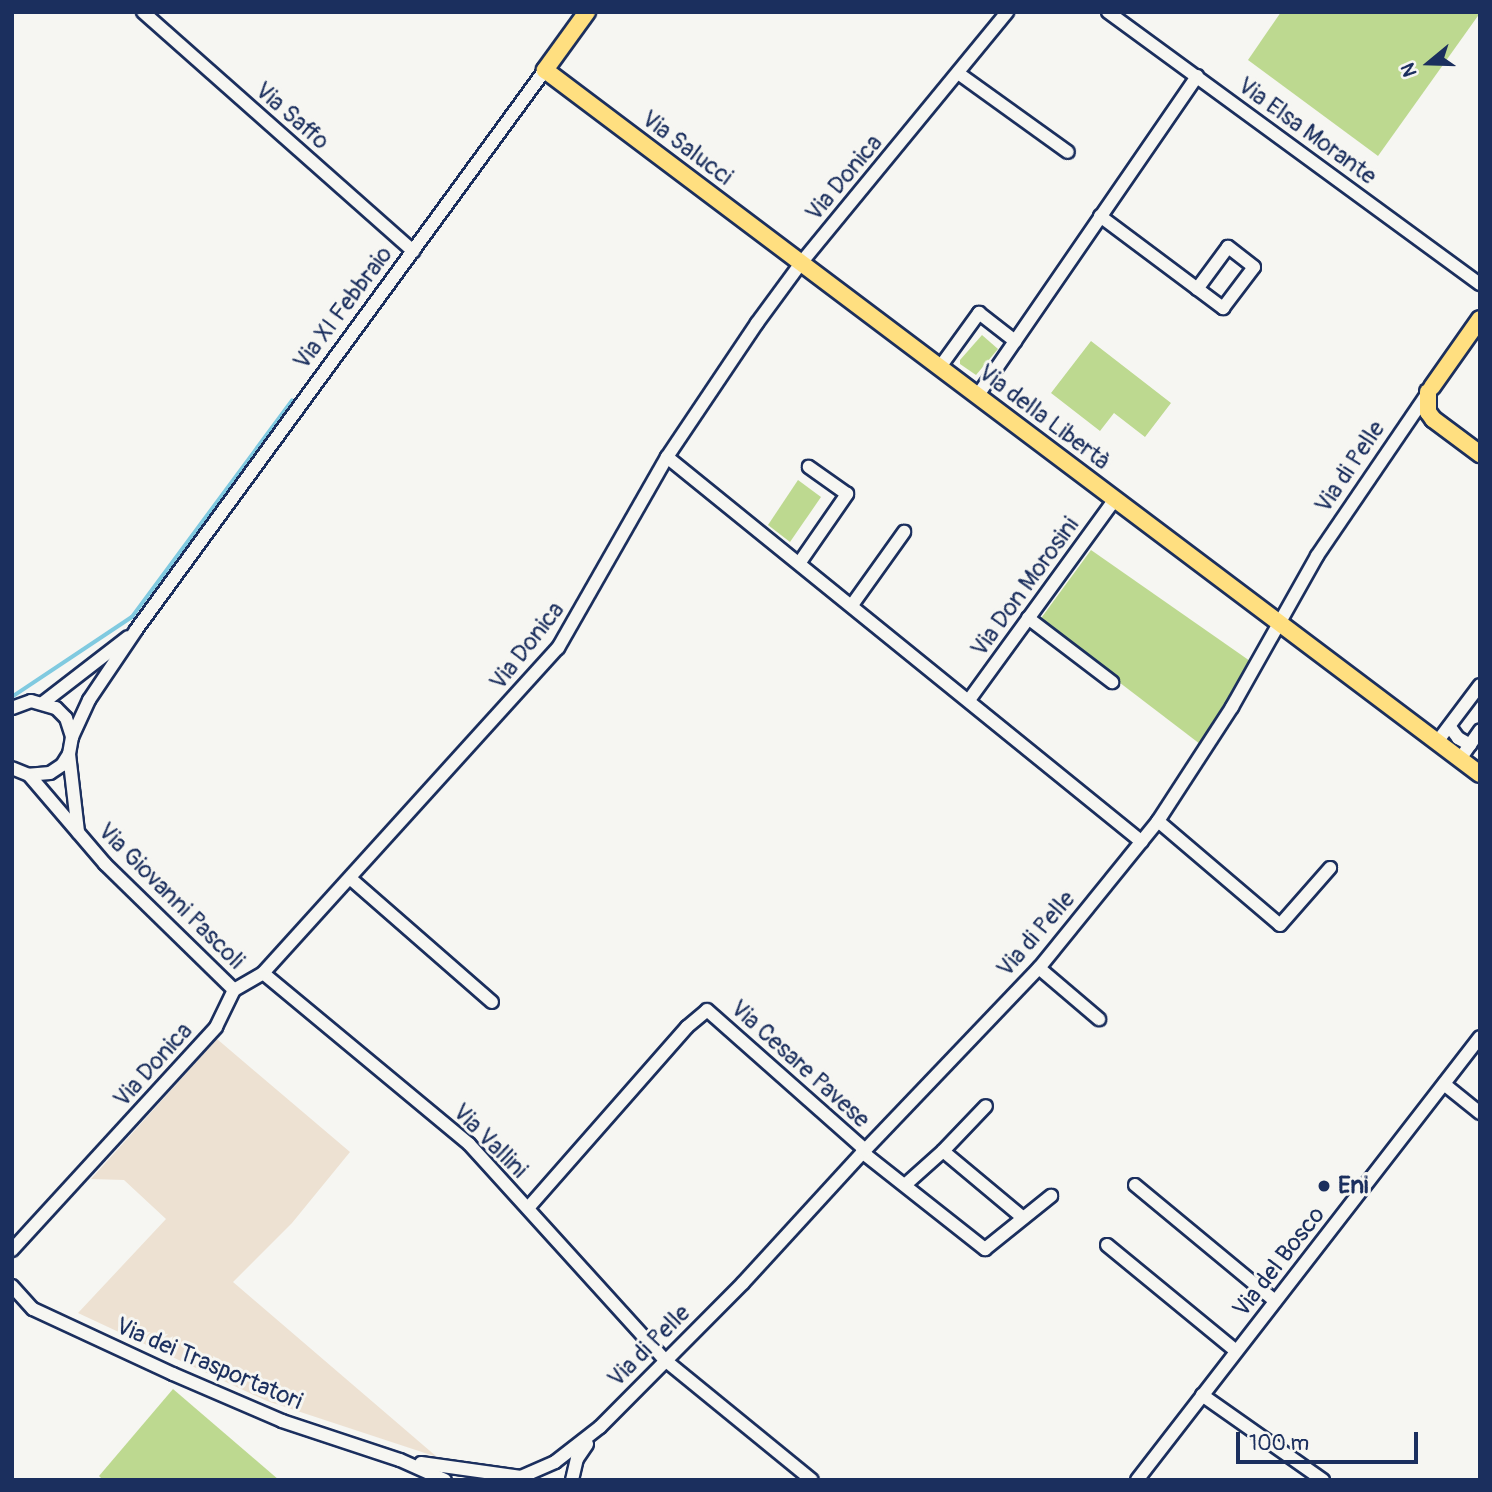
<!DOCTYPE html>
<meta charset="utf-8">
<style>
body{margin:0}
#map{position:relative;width:1492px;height:1492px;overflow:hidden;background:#f6f6f2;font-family:Pangolin,sans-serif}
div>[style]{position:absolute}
.built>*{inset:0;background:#ede1d2}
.green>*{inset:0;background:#bdd990}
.stream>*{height:3.5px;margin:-1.75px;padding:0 1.75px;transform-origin:1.75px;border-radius:1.75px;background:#80cae0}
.roads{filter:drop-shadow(2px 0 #1b2f5e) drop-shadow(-2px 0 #1b2f5e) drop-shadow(0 2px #1b2f5e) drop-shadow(0 -2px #1b2f5e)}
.minor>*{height:12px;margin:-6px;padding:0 6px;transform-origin:6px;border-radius:6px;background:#f6f6f2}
.major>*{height:16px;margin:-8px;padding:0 8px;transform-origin:8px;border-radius:8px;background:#ffdf80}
.dots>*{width:19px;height:19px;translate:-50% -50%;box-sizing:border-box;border:4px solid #f6f6f2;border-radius:50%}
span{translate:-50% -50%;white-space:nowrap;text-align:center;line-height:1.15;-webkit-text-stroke:6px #f6f6f2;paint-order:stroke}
.street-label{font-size:24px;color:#1b2f5e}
.poi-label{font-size:24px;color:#1b2f5e;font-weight:700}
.left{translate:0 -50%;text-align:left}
.frame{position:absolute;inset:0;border:14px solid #1b2f5e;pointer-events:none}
.north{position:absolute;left:1394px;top:28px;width:70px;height:70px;-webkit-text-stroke:5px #f6f6f2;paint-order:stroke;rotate:251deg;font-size:19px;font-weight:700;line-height:28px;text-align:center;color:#1b2f5e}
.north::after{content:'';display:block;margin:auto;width:24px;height:32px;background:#1b2f5e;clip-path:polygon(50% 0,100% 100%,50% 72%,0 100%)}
.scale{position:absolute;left:1236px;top:1432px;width:182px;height:32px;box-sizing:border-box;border:4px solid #1b2f5e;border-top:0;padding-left:9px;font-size:21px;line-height:24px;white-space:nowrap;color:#1b2f5e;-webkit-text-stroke:5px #f6f6f2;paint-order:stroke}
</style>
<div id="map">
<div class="built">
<i style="clip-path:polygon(217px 1039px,350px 1152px,292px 1223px,233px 1282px,437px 1457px,267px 1401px,78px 1313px,166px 1219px,124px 1180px,91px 1179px)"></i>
</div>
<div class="green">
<i style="clip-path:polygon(1281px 12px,1480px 12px,1480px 13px,1378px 156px,1248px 60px)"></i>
<i style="clip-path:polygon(982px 335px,998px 349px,976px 375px,960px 364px,960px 360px)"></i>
<i style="clip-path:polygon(1091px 341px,1171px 403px,1145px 437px,1114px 413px,1100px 431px,1051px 393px)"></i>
<i style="clip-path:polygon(798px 480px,821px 497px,790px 542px,768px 525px)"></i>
<i style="clip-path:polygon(1091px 550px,1250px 661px,1200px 744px,1039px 621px)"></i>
<i style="clip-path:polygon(173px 1389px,279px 1480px,103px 1480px,99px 1476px)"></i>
</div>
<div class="stream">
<i style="left:12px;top:697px;width:144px;rotate:-33.7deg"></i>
<i style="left:132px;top:617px;width:269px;rotate:-53.5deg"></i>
</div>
<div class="roads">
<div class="minor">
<i style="left:143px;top:12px;width:361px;rotate:41.5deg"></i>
<i style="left:1108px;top:12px;width:461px;rotate:36.2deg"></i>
<i style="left:958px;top:73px;width:135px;rotate:35.7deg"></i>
<i style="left:1100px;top:216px;width:154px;rotate:36.8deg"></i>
<i style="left:1223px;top:308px;width:51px;rotate:-52.9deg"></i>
<i style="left:1254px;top:267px;width:33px;rotate:-142deg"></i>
<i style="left:1228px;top:247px;width:52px;rotate:126.4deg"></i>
<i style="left:940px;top:367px;width:67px;rotate:-54.2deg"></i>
<i style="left:979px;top:313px;width:46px;rotate:37.9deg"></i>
<i style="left:978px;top:395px;width:387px;rotate:-55.5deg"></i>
<i style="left:667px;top:457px;width:611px;rotate:39.03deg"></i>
<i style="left:800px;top:562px;width:83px;rotate:-55.3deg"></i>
<i style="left:847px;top:494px;width:47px;rotate:-144.6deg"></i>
<i style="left:852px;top:605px;width:90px;rotate:-54.5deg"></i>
<i style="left:1028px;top:618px;width:106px;rotate:37.3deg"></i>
<i style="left:969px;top:700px;width:248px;rotate:-54deg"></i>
<i style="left:44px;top:702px;width:106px;rotate:-37.7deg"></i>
<i style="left:12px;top:708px;width:20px;rotate:-20deg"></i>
<i style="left:31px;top:701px;width:26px;rotate:16deg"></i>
<i style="left:56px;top:708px;width:14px;rotate:45deg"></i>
<i style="left:66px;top:718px;width:20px;rotate:72deg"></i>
<i style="left:72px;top:737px;width:17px;rotate:100deg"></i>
<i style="left:69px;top:754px;width:13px;rotate:122deg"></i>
<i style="left:62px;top:765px;width:14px;rotate:146deg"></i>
<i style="left:50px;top:773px;width:21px;rotate:175deg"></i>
<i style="left:29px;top:775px;width:18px;rotate:-158deg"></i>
<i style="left:1450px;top:727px;width:14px;rotate:54deg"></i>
<i style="left:1458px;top:738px;width:14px;rotate:30deg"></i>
<i style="left:72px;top:737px;width:41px;rotate:-65.3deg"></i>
<i style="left:89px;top:700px;width:84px;rotate:-56.1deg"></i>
<i style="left:136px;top:630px;width:693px;rotate:-53.86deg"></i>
<i style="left:1437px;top:742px;width:71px;rotate:-53deg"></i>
<i style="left:69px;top:754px;width:79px;rotate:83.4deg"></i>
<i style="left:1460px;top:759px;width:35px;rotate:-55deg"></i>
<i style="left:29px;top:775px;width:117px;rotate:49.5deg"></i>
<i style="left:105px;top:864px;width:180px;rotate:44.3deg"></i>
<i style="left:1158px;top:821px;width:160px;rotate:40.4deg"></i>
<i style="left:1280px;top:925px;width:76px;rotate:-48.7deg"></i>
<i style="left:351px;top:879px;width:187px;rotate:41.1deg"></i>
<i style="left:1039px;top:968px;width:79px;rotate:40.4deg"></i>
<i style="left:263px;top:973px;width:268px;rotate:39.7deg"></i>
<i style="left:469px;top:1144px;width:293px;rotate:47.8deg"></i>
<i style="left:666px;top:1361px;width:188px;rotate:39.2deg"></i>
<i style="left:1444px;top:1084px;width:46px;rotate:38.9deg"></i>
<i style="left:943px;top:1151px;width:62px;rotate:-46.3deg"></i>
<i style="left:862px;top:1152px;width:157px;rotate:38.3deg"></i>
<i style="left:985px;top:1249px;width:85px;rotate:-38.8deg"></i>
<i style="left:905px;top:1185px;width:51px;rotate:-41.8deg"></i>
<i style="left:943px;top:1151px;width:104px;rotate:39.9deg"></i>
<i style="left:1135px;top:1185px;width:182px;rotate:39.6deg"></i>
<i style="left:528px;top:1208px;width:241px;rotate:-48.7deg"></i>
<i style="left:687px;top:1027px;width:26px;rotate:-40deg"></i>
<i style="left:707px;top:1010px;width:211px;rotate:41.5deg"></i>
<i style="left:1107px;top:1245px;width:167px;rotate:39.4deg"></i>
<i style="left:12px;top:1250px;width:302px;rotate:-47.5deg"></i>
<i style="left:216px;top:1027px;width:41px;rotate:-64.1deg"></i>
<i style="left:234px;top:990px;width:34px;rotate:-30deg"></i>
<i style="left:263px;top:973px;width:439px;rotate:-47.8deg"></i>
<i style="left:558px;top:648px;width:220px;rotate:-60.3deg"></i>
<i style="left:667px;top:457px;width:161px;rotate:-56.1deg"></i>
<i style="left:757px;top:323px;width:74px;rotate:-53.7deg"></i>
<i style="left:801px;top:263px;width:325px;rotate:-50.6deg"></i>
<i style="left:12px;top:1286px;width:31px;rotate:48deg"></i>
<i style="left:33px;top:1309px;width:154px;rotate:24.9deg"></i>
<i style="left:173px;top:1374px;width:119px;rotate:23.3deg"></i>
<i style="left:282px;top:1421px;width:124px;rotate:18.3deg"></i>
<i style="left:400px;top:1460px;width:49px;rotate:24deg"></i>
<i style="left:1202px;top:1395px;width:148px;rotate:35.1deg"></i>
<i style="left:421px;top:1463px;width:101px;rotate:8deg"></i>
<i style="left:514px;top:1480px;width:45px;rotate:-23.7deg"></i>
<i style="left:555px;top:1462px;width:57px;rotate:-37.9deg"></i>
<i style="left:600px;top:1427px;width:203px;rotate:-45.2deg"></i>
<i style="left:743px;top:1283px;width:180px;rotate:-47.5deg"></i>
<i style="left:865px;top:1150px;width:252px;rotate:-46.3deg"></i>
<i style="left:1039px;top:968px;width:189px;rotate:-51deg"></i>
<i style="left:1158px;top:821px;width:136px;rotate:-57deg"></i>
<i style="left:1232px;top:707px;width:173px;rotate:-60.6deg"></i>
<i style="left:1317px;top:556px;width:201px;rotate:-55.8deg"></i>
<i style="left:572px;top:1480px;width:22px;rotate:-77deg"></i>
<i style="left:577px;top:1459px;width:18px;rotate:-56deg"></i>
<i style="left:1137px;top:1480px;width:560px;rotate:-52.25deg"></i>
</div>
<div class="major">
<i style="left:587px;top:12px;width:72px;rotate:125.9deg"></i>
<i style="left:545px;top:70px;width:1170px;rotate:36.98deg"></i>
<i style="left:1432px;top:387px;width:83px;rotate:-54.8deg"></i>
<i style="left:1428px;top:392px;width:20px;rotate:90deg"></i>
<i style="left:1428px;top:412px;width:9px;rotate:54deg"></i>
<i style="left:1433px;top:419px;width:59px;rotate:36.7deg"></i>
</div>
</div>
<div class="dots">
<i style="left:1324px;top:1186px;background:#1b2f5e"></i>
</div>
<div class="street-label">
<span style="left:292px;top:116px;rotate:41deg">Via Saffo</span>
<span style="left:1307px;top:131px;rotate:36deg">Via Elsa Morante</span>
<span style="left:687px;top:148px;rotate:37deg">Via Salucci</span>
<span style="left:844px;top:178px;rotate:-50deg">Via Donica</span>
<span style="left:343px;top:308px;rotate:-53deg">Via XI Febbraio</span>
<span style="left:1044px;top:417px;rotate:37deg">Via della Libertà</span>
<span style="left:1350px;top:467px;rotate:-56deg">Via di Pelle</span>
<span style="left:1025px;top:587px;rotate:-54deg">Via Don Morosini</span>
<span style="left:527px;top:646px;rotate:-52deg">Via Donica</span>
<span style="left:171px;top:896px;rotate:45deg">Via Giovanni Pascoli</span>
<span style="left:1036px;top:934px;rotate:-49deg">Via di Pelle</span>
<span style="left:800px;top:1064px;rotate:42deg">Via Cesare Pavese</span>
<span style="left:153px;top:1065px;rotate:-48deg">Via Donica</span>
<span style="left:490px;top:1141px;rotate:45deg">Via Vallini</span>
<span style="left:1279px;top:1262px;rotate:-52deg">Via del Bosco</span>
<span style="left:649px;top:1346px;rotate:-45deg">Via di Pelle</span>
<span style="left:209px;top:1364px;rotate:23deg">Via dei Trasportatori</span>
</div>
<div class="poi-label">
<span class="left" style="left:1338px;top:1186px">Eni</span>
</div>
<div class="frame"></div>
<div class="north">N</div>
<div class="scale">100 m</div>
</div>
